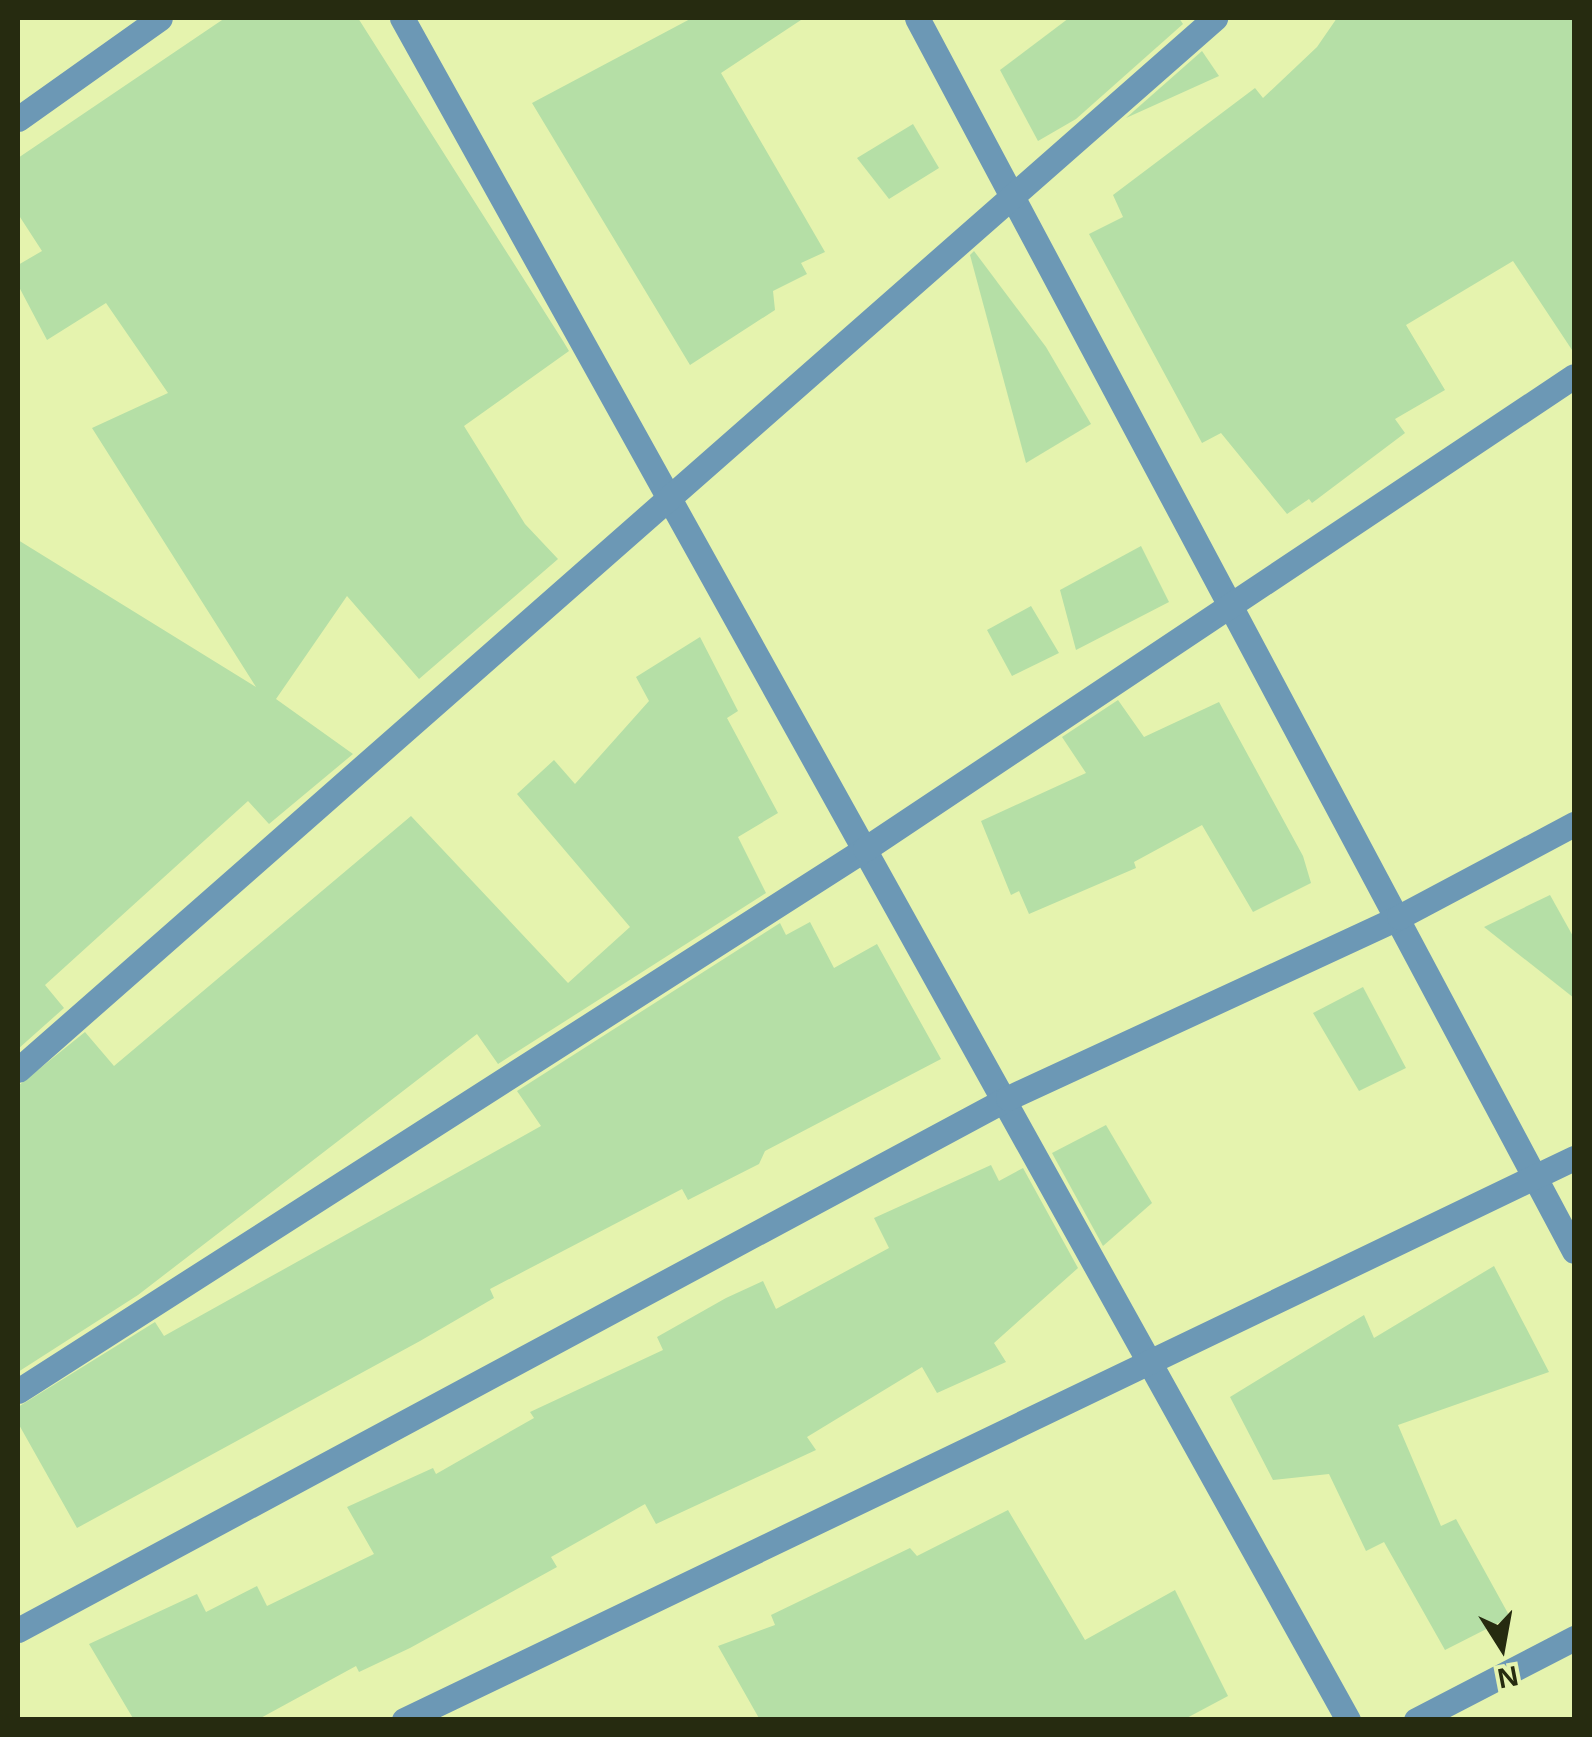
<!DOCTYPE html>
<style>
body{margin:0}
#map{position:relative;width:1592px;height:1737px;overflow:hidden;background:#e5f3ae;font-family:Helvetica,sans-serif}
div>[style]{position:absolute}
.building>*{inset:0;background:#b5dfa6}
.minor>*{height:25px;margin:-12.5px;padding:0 12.5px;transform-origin:12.5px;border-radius:12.5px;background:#6c98b5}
span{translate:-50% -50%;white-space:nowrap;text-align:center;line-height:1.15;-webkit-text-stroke:9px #e5f3ae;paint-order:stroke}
.frame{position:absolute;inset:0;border:20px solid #262b10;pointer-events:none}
.north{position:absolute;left:1452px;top:1597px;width:100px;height:100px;-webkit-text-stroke:8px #e5f3ae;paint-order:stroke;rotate:169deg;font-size:28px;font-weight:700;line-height:40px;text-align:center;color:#262b10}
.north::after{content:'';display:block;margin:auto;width:35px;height:45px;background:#262b10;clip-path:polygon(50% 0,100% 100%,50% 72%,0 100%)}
</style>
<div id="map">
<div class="building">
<i style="clip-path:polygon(225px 18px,358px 18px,563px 341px,569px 351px,464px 426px,525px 524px,558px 559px,419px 679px,347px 596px,276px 699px,353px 754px,269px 824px,248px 801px,45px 985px,64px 1008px,18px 1049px,18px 540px,256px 687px,92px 428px,168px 393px,106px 303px,47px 340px,18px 285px,18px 265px,42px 251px,18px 214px,18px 158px)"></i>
<i style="clip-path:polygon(692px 18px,804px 18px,721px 73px,825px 252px,801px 263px,807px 274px,773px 291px,775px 310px,690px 365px,532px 103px)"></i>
<i style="clip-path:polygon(1069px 18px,1179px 18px,1183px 24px,1076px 119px,1038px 141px,1000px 70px)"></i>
<i style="clip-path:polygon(1337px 18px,1574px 18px,1574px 353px,1513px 261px,1406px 325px,1445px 390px,1395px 419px,1405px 433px,1312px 503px,1309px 499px,1287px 514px,1221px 433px,1202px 443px,1089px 234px,1123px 217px,1113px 195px,1255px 88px,1263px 98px,1317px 47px)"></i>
<i style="clip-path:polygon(1202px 51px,1219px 76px,1126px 118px)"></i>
<i style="clip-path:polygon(913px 124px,939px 168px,889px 199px,857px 158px)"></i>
<i style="clip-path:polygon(974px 251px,1046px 347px,1091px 424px,1026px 463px,970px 255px)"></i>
<i style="clip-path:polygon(1141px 546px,1169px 602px,1076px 650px,1060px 590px)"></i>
<i style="clip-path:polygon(1031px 606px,1059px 653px,1012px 676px,987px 630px)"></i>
<i style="clip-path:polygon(700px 637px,738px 711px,727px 718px,778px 813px,738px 837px,766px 893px,498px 1064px,477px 1034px,138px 1295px,18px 1372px,18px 1086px,85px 1032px,114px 1066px,411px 816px,568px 983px,630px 927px,517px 794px,554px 760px,575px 784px,649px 701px,636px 677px)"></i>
<i style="clip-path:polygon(1118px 700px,1144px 737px,1219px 702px,1303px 856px,1311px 883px,1253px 912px,1202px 825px,1134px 862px,1136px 868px,1029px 914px,1019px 891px,1011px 895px,981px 821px,1086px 773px,1062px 737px)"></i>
<i style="clip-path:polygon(1550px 895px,1574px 938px,1574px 998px,1484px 927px)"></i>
<i style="clip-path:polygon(810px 922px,834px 968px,877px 944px,941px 1059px,765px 1151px,759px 1164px,688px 1200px,682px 1189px,490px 1289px,494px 1298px,420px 1341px,77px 1528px,18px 1423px,18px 1407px,155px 1322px,164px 1336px,541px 1126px,517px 1091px,780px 923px,786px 935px)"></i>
<i style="clip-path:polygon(1363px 987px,1406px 1068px,1359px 1091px,1313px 1013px)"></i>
<i style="clip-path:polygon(1106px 1125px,1152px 1203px,1103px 1246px,1052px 1153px)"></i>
<i style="clip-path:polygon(991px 1165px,999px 1181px,1023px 1168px,1078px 1268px,994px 1343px,1006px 1362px,937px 1393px,922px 1367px,807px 1437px,816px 1450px,656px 1524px,645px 1504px,551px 1557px,557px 1567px,410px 1648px,359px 1672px,356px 1666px,257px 1720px,134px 1720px,89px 1644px,197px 1594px,206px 1612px,257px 1586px,267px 1606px,374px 1554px,347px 1507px,433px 1468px,436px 1474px,534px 1418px,530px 1412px,663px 1350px,657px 1337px,726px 1298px,763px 1281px,776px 1309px,889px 1248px,874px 1218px)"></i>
<i style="clip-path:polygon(1494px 1266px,1549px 1372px,1398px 1425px,1441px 1526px,1456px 1519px,1510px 1617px,1445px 1650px,1384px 1542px,1366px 1551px,1329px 1474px,1273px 1480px,1230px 1397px,1364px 1315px,1374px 1338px)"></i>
<i style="clip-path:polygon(1008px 1510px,1085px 1640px,1175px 1590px,1228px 1696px,1183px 1720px,760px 1720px,718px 1646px,775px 1625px,771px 1615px,910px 1548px,917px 1556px)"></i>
</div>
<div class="minor">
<i style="left:402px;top:18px;width:1947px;rotate:60.93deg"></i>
<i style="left:917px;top:18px;width:1397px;rotate:61.95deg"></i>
<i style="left:18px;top:119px;width:174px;rotate:-35.4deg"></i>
<i style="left:18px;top:1070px;width:1594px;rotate:-41.31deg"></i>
<i style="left:18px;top:1391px;width:1006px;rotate:-32.62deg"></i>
<i style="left:865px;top:849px;width:852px;rotate:-33.71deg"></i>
<i style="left:18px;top:1630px;width:1124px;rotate:-28.25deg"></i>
<i style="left:1008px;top:1098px;width:431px;rotate:-24.8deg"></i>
<i style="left:1399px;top:917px;width:198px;rotate:-28deg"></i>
<i style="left:404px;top:1720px;width:1298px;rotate:-25.66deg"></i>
<i style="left:1416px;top:1720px;width:178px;rotate:-27.4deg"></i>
</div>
<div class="frame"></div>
<div class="north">N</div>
</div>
